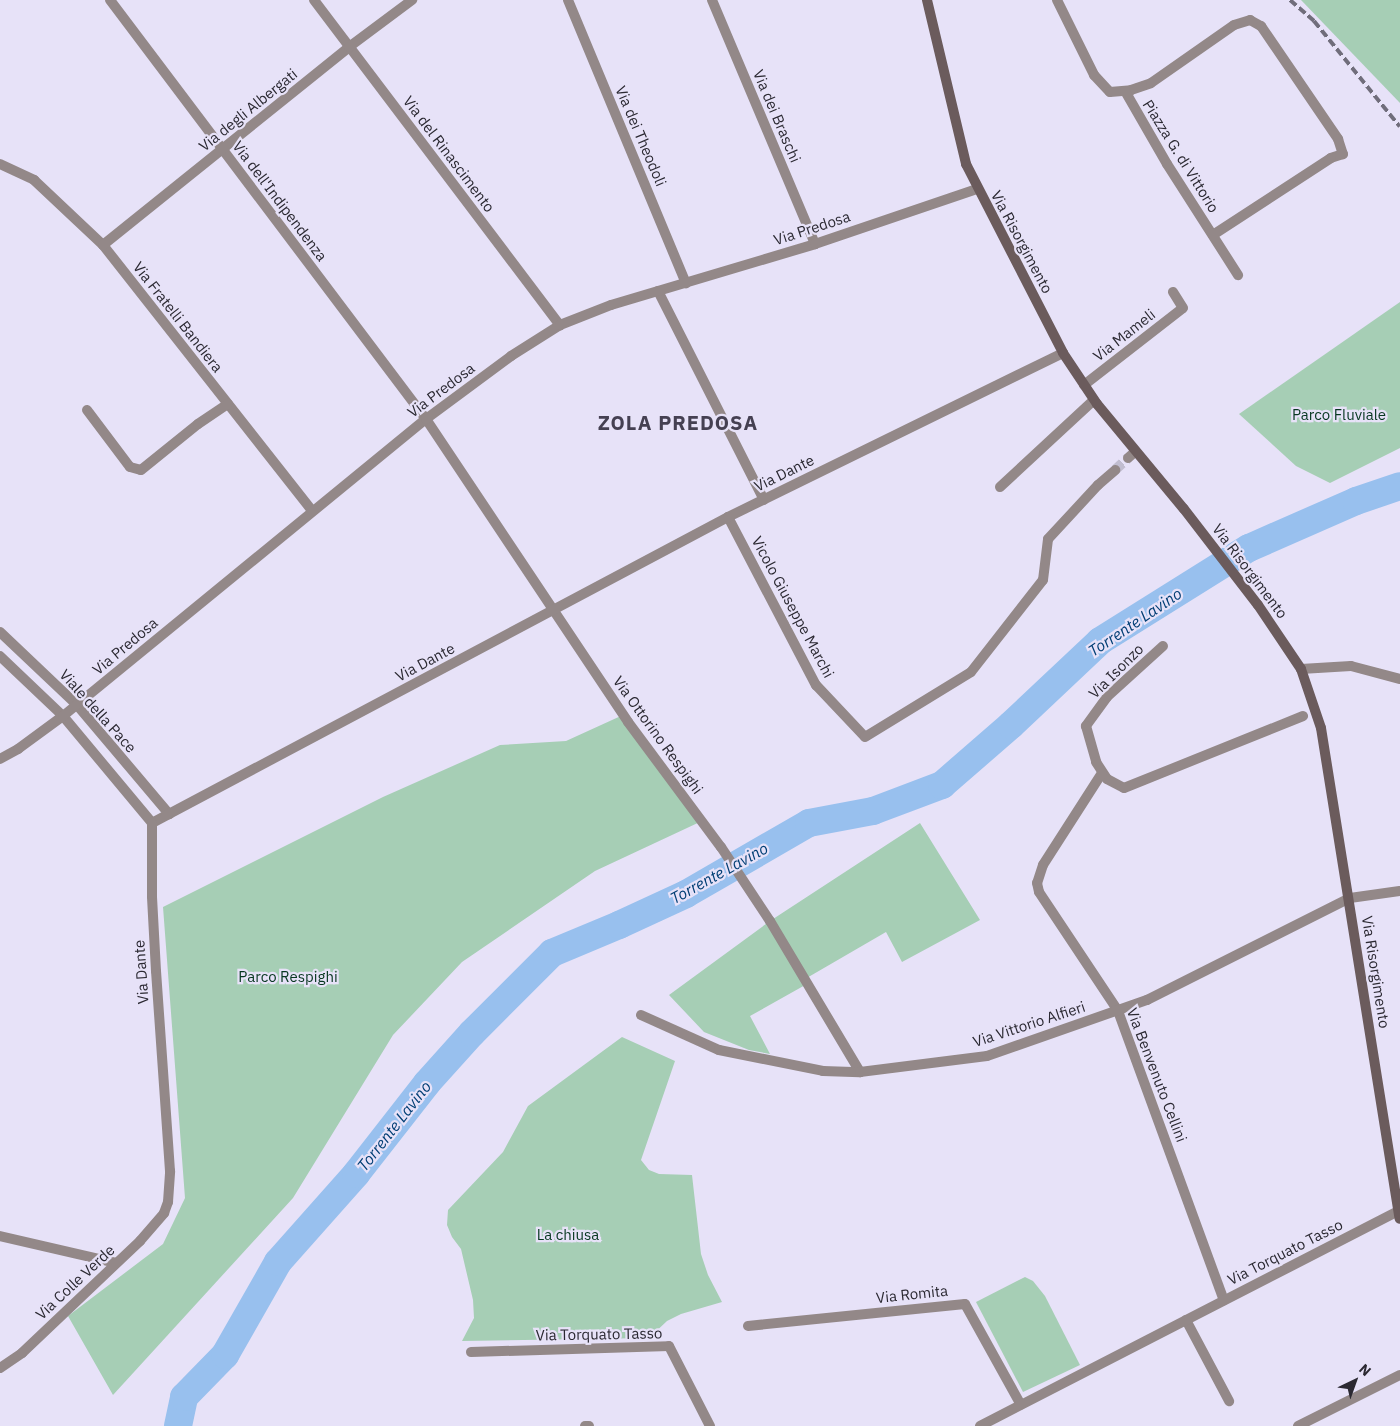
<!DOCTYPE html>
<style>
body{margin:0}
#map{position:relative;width:1400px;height:1426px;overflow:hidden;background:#e7e2f8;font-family:"IBM Plex Sans",sans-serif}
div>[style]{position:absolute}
.green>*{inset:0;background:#a6ceb5}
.river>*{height:28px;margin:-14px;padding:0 14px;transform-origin:14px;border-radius:14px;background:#98c0ee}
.minor-tunnel>*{height:10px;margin-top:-5px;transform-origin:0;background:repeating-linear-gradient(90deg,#c1bdd0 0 10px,transparent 0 15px)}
.pedestrian>*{height:10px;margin:-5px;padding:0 5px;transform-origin:5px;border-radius:5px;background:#938888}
.minor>*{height:10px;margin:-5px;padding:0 5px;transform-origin:5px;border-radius:5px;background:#938888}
.secondary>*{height:10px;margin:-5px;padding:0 5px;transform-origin:5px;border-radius:5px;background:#6b5b5c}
.rail>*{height:4px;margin-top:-2px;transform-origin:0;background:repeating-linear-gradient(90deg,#706d7b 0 8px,transparent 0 12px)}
span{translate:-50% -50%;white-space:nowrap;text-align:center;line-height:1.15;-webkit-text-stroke:4.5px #e7e2f8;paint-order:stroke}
.street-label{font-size:15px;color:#2b2932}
.park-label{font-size:15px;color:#073720}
.water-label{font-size:16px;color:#003e74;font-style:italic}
.district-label{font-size:20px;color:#454052;font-weight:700;letter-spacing:1px}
.north{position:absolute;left:1330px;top:1356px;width:50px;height:50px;-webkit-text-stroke:4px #e7e2f8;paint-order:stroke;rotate:42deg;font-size:14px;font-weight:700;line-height:20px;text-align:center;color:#2b2932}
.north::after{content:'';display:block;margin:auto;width:18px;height:22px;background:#2b2932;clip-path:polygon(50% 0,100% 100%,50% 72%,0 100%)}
</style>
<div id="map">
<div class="green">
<i style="clip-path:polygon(1301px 0,1400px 0,1400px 103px)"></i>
<i style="clip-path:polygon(1400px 302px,1400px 448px,1330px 483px,1296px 466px,1239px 414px)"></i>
<i style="clip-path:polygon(623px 715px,702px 821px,595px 871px,462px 962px,393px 1035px,293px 1198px,113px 1395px,68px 1316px,163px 1244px,185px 1198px,163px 907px,383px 797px,500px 745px,566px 741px)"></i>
<i style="clip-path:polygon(920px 823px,980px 920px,902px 962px,886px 932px,805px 979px,807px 984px,750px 1016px,770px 1054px,749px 1050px,704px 1032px,669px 995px,770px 921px)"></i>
<i style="clip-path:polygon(622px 1037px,675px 1061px,641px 1160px,649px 1170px,659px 1174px,692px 1175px,701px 1254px,708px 1275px,722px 1302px,681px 1314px,667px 1321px,649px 1338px,462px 1341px,474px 1318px,473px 1300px,461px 1249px,452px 1237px,447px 1225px,448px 1210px,503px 1152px,528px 1106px)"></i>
<i style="clip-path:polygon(1025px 1277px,1033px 1281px,1045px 1296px,1080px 1365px,1023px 1392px,976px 1302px)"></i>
</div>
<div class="river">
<i style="left:178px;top:1426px;width:30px;rotate:-78deg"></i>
<i style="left:184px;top:1397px;width:59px;rotate:-45.7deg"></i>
<i style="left:225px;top:1355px;width:107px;rotate:-60.3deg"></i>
<i style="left:278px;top:1262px;width:118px;rotate:-48.4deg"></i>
<i style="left:356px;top:1174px;width:115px;rotate:-52deg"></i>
<i style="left:427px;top:1083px;width:67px;rotate:-48deg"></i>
<i style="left:472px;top:1033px;width:113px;rotate:-45deg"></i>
<i style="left:552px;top:953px;width:73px;rotate:-22.7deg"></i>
<i style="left:619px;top:925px;width:74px;rotate:-24.8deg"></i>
<i style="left:686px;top:894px;width:142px;rotate:-30deg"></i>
<i style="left:809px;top:823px;width:65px;rotate:-10.6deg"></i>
<i style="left:873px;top:811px;width:74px;rotate:-20.6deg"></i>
<i style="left:942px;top:785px;width:91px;rotate:-41deg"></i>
<i style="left:1011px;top:725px;width:122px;rotate:-43.3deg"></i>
<i style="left:1100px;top:641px;width:176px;rotate:-32deg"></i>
<i style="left:1249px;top:548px;width:117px;rotate:-23.7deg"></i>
<i style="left:1356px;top:501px;width:46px;rotate:-18.8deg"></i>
</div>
<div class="minor-tunnel">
<i style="left:1115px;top:470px;width:18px;rotate:-43deg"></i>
</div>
<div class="pedestrian">
<i style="left:1000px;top:487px;width:128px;rotate:-42.8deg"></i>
<i style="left:628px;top:722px;width:156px;rotate:53.4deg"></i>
<i style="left:721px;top:847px;width:89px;rotate:56.5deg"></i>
</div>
<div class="minor">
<i style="left:110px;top:0;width:525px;rotate:52.98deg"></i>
<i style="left:426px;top:419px;width:364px;rotate:56.3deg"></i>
<i style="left:314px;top:0;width:408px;rotate:52.9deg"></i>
<i style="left:568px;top:0;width:307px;rotate:67.4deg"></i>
<i style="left:712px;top:0;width:265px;rotate:67.1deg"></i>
<i style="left:1057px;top:0;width:84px;rotate:63.7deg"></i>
<i style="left:1094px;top:75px;width:23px;rotate:47deg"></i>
<i style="left:1110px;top:92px;width:21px;rotate:-5deg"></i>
<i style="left:1131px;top:90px;width:21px;rotate:-19deg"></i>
<i style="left:1151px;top:83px;width:101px;rotate:-34.9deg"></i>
<i style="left:1234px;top:25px;width:17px;rotate:-17deg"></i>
<i style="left:1250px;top:20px;width:13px;rotate:29deg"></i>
<i style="left:1261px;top:26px;width:137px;rotate:55.7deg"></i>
<i style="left:1338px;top:139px;width:16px;rotate:72deg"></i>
<i style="left:1343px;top:154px;width:13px;rotate:162deg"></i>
<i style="left:1331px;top:158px;width:141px;rotate:146.9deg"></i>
<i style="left:1125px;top:91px;width:84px;rotate:60.1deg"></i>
<i style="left:1167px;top:164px;width:132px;rotate:57.4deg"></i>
<i style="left:0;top:164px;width:38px;rotate:25deg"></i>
<i style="left:34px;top:180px;width:95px;rotate:43.3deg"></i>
<i style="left:103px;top:245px;width:338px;rotate:51.8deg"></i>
<i style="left:103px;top:245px;width:316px;rotate:-38.8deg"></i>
<i style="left:349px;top:47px;width:79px;rotate:-36.7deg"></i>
<i style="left:658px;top:291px;width:234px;rotate:63.1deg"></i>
<i style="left:1084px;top:385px;width:125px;rotate:-37.9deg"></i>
<i style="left:1183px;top:308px;width:19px;rotate:-122deg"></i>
<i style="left:87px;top:410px;width:71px;rotate:53deg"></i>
<i style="left:130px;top:467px;width:11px;rotate:15deg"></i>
<i style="left:141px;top:470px;width:73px;rotate:-38.9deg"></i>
<i style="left:198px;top:424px;width:36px;rotate:-34deg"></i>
<i style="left:1128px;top:458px;width:9px;rotate:-41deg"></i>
<i style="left:728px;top:517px;width:190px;rotate:62.4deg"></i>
<i style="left:816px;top:685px;width:71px;rotate:46.7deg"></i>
<i style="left:865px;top:737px;width:124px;rotate:-31.5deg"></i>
<i style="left:971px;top:672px;width:117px;rotate:-52deg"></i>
<i style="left:1043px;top:580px;width:41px;rotate:-83deg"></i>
<i style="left:1048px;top:539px;width:74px;rotate:-47.2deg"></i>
<i style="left:1098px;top:485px;width:23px;rotate:-41deg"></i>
<i style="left:0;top:632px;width:106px;rotate:43.5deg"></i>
<i style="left:77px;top:705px;width:143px;rotate:49.8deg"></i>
<i style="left:1163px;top:646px;width:76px;rotate:137.7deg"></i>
<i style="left:1107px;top:697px;width:36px;rotate:126deg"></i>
<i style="left:1086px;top:726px;width:37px;rotate:74deg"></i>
<i style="left:1096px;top:762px;width:20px;rotate:57deg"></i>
<i style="left:1107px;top:779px;width:19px;rotate:28deg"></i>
<i style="left:1124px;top:788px;width:193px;rotate:-21.9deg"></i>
<i style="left:0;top:656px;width:87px;rotate:43.6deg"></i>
<i style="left:63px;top:716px;width:139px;rotate:50.2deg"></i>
<i style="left:1301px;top:669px;width:50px;rotate:-3.4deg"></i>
<i style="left:1351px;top:666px;width:51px;rotate:14.9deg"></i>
<i style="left:0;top:759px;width:21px;rotate:-29deg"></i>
<i style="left:18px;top:749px;width:56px;rotate:-36.3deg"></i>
<i style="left:63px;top:716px;width:469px;rotate:-39.3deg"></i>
<i style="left:426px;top:419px;width:106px;rotate:-36.5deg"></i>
<i style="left:511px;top:356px;width:58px;rotate:-32.3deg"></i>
<i style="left:560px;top:325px;width:55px;rotate:-21.4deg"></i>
<i style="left:611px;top:305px;width:213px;rotate:-16.6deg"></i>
<i style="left:815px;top:244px;width:171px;rotate:-18.8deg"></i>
<i style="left:1102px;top:773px;width:109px;rotate:122.7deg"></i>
<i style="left:1043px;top:865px;width:19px;rotate:108deg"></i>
<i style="left:1037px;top:883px;width:9px;rotate:77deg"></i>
<i style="left:1039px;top:892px;width:143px;rotate:56.4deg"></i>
<i style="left:1118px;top:1011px;width:308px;rotate:69.9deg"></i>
<i style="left:152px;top:823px;width:652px;rotate:-27.98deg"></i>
<i style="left:728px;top:517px;width:373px;rotate:-26.1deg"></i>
<i style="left:770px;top:921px;width:176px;rotate:59.2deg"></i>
<i style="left:641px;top:1015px;width:85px;rotate:24.2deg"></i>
<i style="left:719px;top:1050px;width:106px;rotate:11.4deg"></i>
<i style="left:823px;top:1071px;width:37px;rotate:2deg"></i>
<i style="left:860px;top:1072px;width:128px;rotate:-7.2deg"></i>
<i style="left:987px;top:1056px;width:170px;rotate:-19.3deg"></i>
<i style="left:1147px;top:1000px;width:227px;rotate:-26.7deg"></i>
<i style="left:1350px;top:898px;width:50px;rotate:-8deg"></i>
<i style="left:0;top:1236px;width:119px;rotate:13.1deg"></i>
<i style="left:1186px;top:1320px;width:92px;rotate:62deg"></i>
<i style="left:748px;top:1326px;width:218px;rotate:-5.8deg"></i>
<i style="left:965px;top:1304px;width:115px;rotate:61deg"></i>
<i style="left:471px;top:1352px;width:198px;rotate:-1.7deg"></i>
<i style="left:669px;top:1346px;width:90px;rotate:62.9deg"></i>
<i style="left:0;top:1368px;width:27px;rotate:-34deg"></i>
<i style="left:22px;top:1353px;width:163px;rotate:-43.5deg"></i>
<i style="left:140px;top:1241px;width:37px;rotate:-49deg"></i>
<i style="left:164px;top:1213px;width:12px;rotate:-70deg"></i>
<i style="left:168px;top:1202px;width:31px;rotate:-86deg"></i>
<i style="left:170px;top:1171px;width:200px;rotate:-94deg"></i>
<i style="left:156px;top:971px;width:75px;rotate:-93.1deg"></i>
<i style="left:152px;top:896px;width:73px;rotate:-90deg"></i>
<i style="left:585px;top:1426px;width:4px"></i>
<i style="left:980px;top:1426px;width:471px;rotate:-27.2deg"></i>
<i style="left:1298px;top:1426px;width:114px;rotate:-26.6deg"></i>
</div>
<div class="secondary">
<i style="left:927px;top:0;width:169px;rotate:76.6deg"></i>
<i style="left:966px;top:164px;width:212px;rotate:62.8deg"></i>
<i style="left:1063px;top:353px;width:61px;rotate:56.3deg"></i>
<i style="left:1097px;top:404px;width:136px;rotate:50.4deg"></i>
<i style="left:1184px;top:509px;width:121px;rotate:52.4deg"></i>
<i style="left:1258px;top:605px;width:77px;rotate:56.1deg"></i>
<i style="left:1301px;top:669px;width:62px;rotate:71.3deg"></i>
<i style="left:1321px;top:728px;width:497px;rotate:80.9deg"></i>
</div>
<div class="rail">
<i style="left:1290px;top:0;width:32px;rotate:41deg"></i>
<i style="left:1314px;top:21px;width:136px;rotate:50.9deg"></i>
</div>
<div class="street-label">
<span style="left:248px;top:110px;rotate:-39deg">Via degli Albergati</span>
<span style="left:777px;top:116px;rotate:67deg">Via dei Braschi</span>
<span style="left:641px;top:136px;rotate:67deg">Via dei Theodoli</span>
<span style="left:449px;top:154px;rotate:53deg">Via del Rinascimento</span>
<span style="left:1181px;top:156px;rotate:58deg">Piazza G. di Vittorio</span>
<span style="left:280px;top:201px;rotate:53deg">Via dell'Indipendenza</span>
<span style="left:812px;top:228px;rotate:-18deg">Via Predosa</span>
<span style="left:1022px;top:242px;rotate:62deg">Via Risorgimento</span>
<span style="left:178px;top:317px;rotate:52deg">Via Fratelli Bandiera</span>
<span style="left:1124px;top:335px;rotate:-38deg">Via Mameli</span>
<span style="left:441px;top:390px;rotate:-37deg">Via Predosa</span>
<span style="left:784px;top:473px;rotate:-26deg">Via Dante</span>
<span style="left:1250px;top:571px;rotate:53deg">Via Risorgimento</span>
<span style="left:793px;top:607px;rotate:62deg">Vicolo Giuseppe Marchi</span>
<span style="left:125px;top:646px;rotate:-40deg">Via Predosa</span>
<span style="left:425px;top:662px;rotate:-28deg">Via Dante</span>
<span style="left:1116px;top:671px;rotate:-45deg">Via Isonzo</span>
<span style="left:98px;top:711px;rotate:48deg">Viale della Pace</span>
<span style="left:658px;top:735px;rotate:54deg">Via Ottorino Respighi</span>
<span style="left:141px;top:972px;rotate:-94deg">Via Dante</span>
<span style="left:1376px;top:972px;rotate:81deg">Via Risorgimento</span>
<span style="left:1029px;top:1024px;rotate:-18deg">Via Vittorio Alfieri</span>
<span style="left:1157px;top:1075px;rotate:69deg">Via Benvenuto Cellini</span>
<span style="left:1285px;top:1252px;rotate:-27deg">Via Torquato Tasso</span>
<span style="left:75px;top:1282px;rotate:-43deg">Via Colle Verde</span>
<span style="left:912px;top:1294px;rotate:-6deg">Via Romita</span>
<span style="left:599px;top:1334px;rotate:-1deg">Via Torquato Tasso</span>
</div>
<div class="park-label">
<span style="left:1339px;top:415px">Parco Fluviale</span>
<span style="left:288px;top:977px">Parco Respighi</span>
<span style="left:568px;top:1235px">La chiusa</span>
</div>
<div class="water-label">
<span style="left:1135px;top:622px;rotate:-34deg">Torrente Lavino</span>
<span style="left:719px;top:873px;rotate:-29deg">Torrente Lavino</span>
<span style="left:394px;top:1126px;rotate:-52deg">Torrente Lavino</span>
</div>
<div class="district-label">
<span style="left:678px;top:422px">ZOLA PREDOSA</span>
</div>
<div class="north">N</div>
</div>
